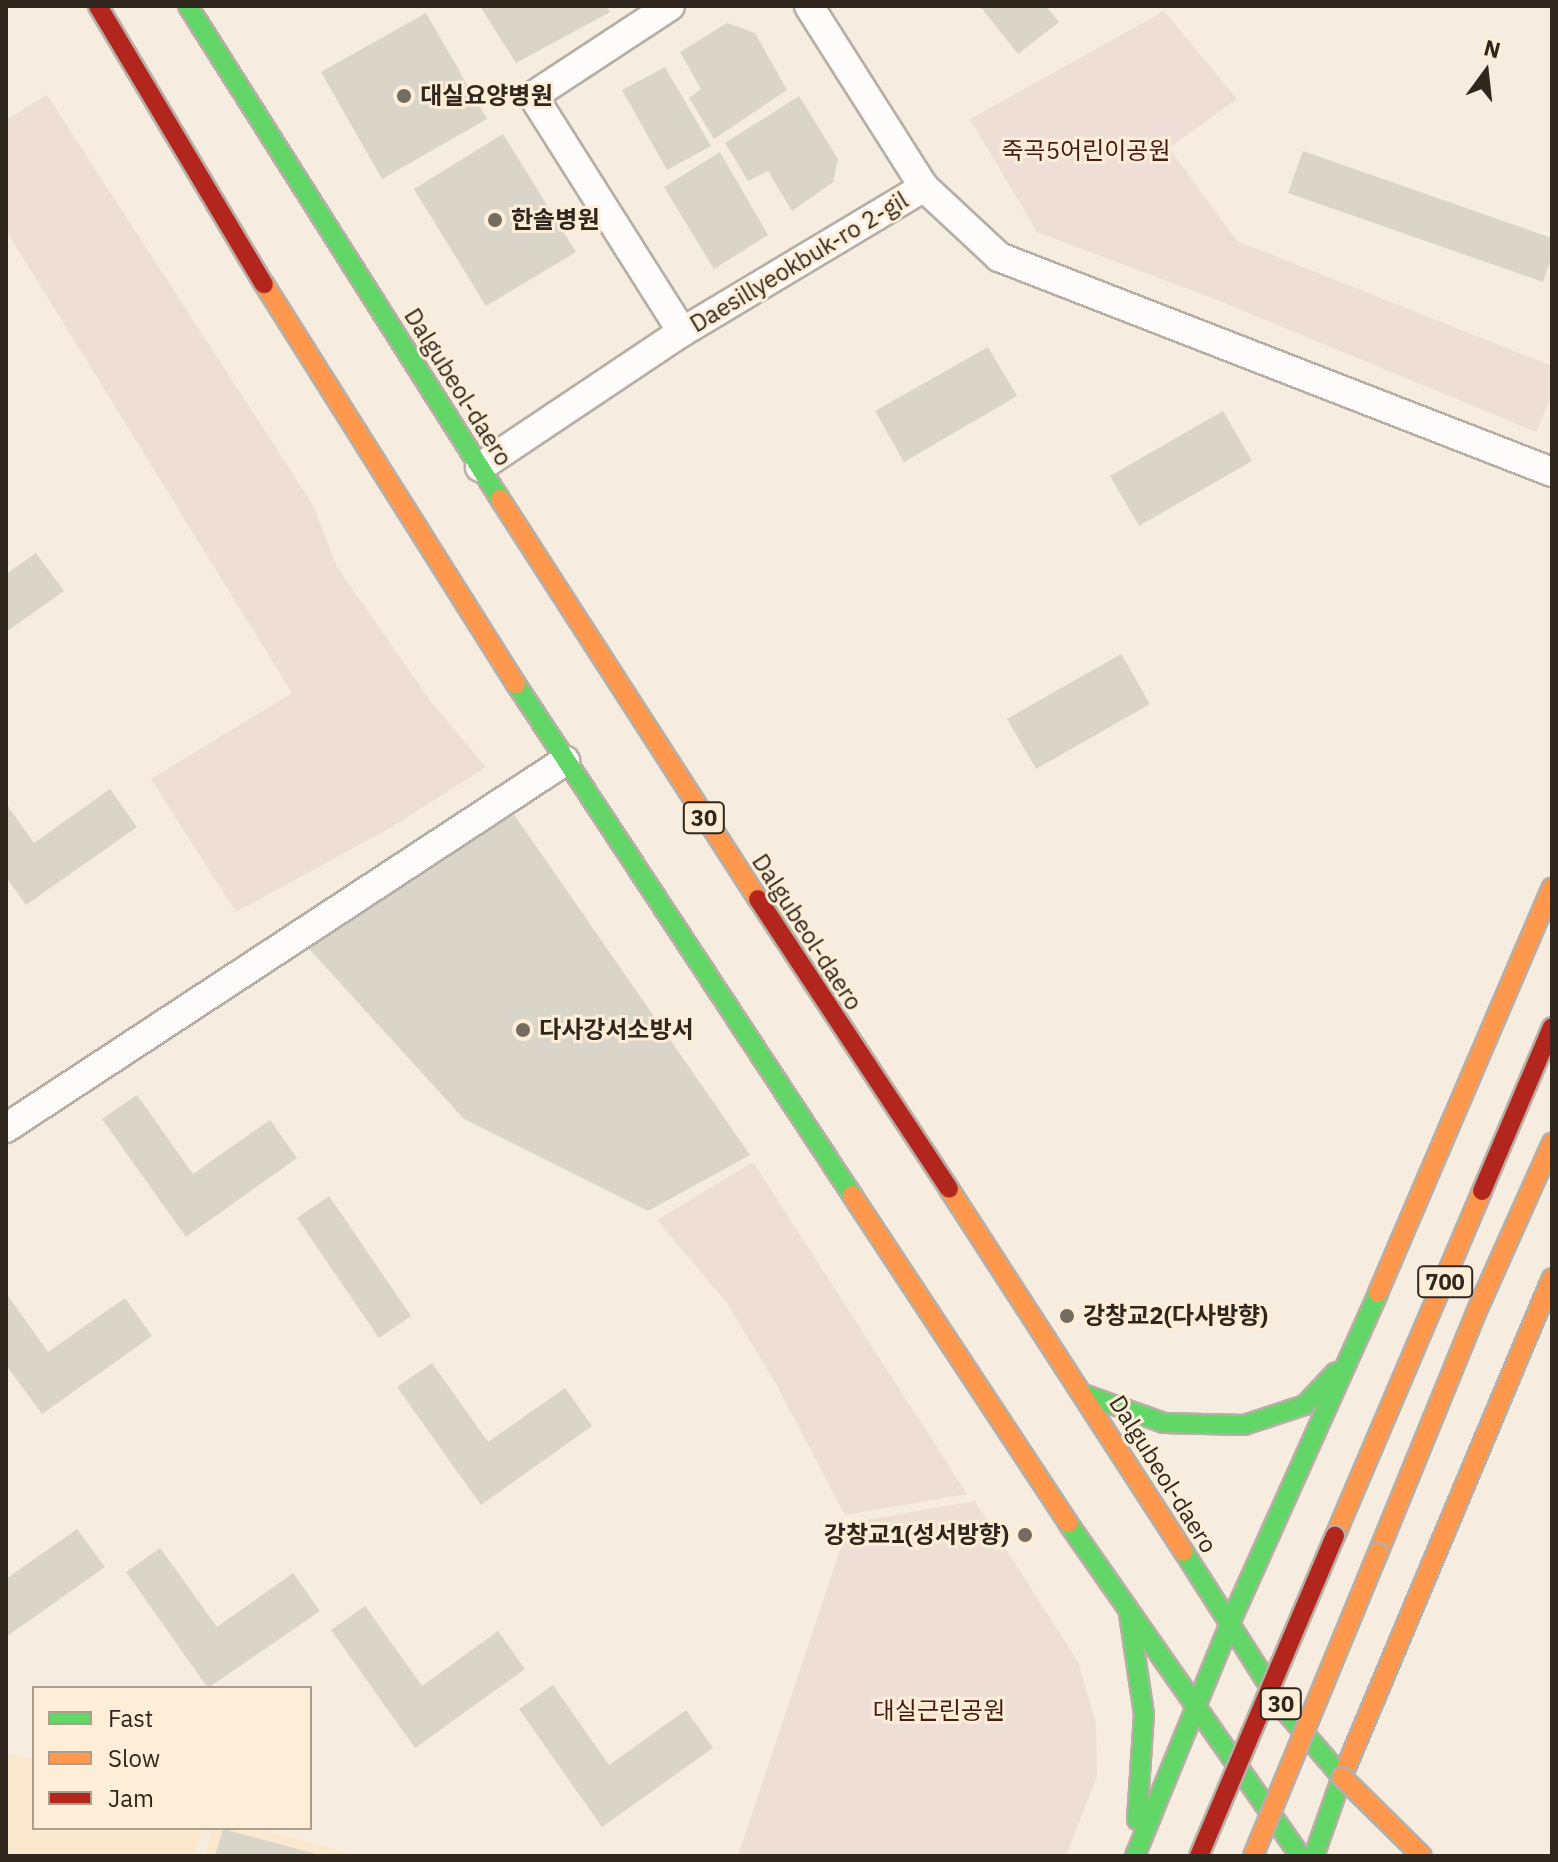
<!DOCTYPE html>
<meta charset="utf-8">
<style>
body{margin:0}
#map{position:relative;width:1558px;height:1862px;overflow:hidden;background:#f6ede0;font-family:"IBM Plex Sans","Noto Sans KR",sans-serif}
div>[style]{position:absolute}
.built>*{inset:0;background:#fae8cf}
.green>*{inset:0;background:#eeded6}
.building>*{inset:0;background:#dad5c9}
.roads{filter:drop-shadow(2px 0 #b7afa5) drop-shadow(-2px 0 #b7afa5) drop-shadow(0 2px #b7afa5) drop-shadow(0 -2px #b7afa5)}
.street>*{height:28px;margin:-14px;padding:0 14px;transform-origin:14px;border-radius:14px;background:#fefcfa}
.fast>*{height:18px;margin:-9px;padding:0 9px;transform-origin:9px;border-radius:9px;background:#63d668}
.slow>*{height:18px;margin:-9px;padding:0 9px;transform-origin:9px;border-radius:9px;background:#ff974d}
.jam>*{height:18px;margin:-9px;padding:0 9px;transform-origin:9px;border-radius:9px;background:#b3261e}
.bridges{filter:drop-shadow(2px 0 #b7afa5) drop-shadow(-2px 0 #b7afa5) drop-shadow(0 2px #b7afa5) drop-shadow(0 -2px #b7afa5)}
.slow-bridge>*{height:18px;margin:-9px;padding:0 9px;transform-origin:9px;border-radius:9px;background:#ff974d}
.jam-bridge>*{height:18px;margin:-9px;padding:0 9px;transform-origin:9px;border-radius:9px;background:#b3261e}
.dots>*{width:22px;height:22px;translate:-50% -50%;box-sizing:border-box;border:4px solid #feeed8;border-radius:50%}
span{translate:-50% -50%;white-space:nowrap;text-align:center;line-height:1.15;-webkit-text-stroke:6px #feeed8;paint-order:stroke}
.shield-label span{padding:2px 6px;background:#feeed8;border:2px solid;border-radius:6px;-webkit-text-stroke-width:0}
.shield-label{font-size:22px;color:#2f271d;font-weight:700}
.poi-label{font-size:24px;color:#2f271d;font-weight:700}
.left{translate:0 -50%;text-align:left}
.right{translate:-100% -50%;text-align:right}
.park-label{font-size:24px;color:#471a13}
.street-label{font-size:24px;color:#2f271d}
.frame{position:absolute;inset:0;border:8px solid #2f271d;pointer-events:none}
.legend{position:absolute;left:32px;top:1686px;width:280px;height:144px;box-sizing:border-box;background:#feeed8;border:2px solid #ab9e8d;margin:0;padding:10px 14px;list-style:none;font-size:24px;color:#2f271d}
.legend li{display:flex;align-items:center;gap:16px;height:40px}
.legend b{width:40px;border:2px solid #ab9e8d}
.north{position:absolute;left:1446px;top:32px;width:80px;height:80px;-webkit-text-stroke:6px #feeed8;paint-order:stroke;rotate:15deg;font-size:22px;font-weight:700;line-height:32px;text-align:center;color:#2f271d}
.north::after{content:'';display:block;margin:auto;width:28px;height:36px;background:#2f271d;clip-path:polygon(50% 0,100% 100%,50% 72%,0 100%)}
</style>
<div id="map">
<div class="built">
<i style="clip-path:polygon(6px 1753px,34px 1760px,34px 1828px,203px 1828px,195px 1856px,6px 1856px)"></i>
<i style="clip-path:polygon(213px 1828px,258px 1828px,360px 1856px,205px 1856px)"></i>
</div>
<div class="green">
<i style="clip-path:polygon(1164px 11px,1237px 99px,1169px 148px,1237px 241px,1552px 366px,1552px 395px,1536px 432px,1210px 297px,1037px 232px,970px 119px)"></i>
<i style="clip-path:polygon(47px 95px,313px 505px,337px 567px,431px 702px,486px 767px,390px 828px,236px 912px,151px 779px,292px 693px,6px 230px,6px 120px)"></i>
<i style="clip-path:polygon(753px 1162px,967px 1494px,845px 1515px,775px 1382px,727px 1303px,657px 1220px)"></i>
<i style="clip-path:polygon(975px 1501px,1078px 1662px,1096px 1723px,1097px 1776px,1066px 1856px,738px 1856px,849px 1523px)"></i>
</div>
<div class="building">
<i style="clip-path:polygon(480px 6px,606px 6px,610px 12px,516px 63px)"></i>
<i style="clip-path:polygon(980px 6px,1046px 6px,1059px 22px,1018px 54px)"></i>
<i style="clip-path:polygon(426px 13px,487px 119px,382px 179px,321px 72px)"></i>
<i style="clip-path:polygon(727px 23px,755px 33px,787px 90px,714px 139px,689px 98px,701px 89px,680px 52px)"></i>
<i style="clip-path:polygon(665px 67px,711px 146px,667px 170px,622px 90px)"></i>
<i style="clip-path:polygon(799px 96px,838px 159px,833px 182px,792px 211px,768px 171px,748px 181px,725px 143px)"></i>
<i style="clip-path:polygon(503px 134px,576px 252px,486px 306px,414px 189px)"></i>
<i style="clip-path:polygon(1303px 151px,1552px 238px,1552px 257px,1543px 282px,1288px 193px)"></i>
<i style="clip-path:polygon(720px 152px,768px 235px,714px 269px,664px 187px)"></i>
<i style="clip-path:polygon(988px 347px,1017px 396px,904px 462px,875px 411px)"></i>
<i style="clip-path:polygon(1223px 411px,1252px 461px,1139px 526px,1110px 476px)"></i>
<i style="clip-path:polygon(36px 553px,64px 591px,6px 632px,6px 574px)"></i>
<i style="clip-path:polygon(1121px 654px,1150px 704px,1036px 769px,1007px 719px)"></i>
<i style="clip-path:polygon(110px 789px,137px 827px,26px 905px,6px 877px,6px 804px,34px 843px)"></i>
<i style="clip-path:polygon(511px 810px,750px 1155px,648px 1211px,464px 1119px,302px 941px)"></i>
<i style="clip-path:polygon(137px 1095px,193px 1174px,270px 1120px,297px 1158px,186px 1237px,102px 1119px)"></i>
<i style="clip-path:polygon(329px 1196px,411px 1316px,379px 1338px,297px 1218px)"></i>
<i style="clip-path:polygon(6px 1293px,48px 1352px,125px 1298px,152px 1336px,42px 1414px,6px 1365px)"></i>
<i style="clip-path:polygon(432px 1363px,488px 1442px,565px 1388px,592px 1426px,481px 1505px,397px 1387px)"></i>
<i style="clip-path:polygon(77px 1529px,105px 1567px,6px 1637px,6px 1579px)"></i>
<i style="clip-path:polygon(160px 1548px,217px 1627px,293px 1573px,320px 1611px,208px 1688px,126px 1572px)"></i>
<i style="clip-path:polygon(365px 1606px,422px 1686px,498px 1631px,525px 1669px,415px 1748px,331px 1630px)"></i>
<i style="clip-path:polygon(553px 1685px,609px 1765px,686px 1710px,713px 1748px,602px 1827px,519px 1709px)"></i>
<i style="clip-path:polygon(223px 1829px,320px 1855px,320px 1856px,215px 1856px)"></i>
</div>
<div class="roads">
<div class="street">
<i style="left:670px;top:6px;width:164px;rotate:146.7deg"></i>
<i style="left:533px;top:96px;width:279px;rotate:57.7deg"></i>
<i style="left:682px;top:332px;width:282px;rotate:-30.9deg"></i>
<i style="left:809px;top:6px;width:214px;rotate:57.6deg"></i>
<i style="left:924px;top:187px;width:103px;rotate:43deg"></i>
<i style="left:999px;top:257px;width:593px;rotate:21.25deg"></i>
<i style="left:480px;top:467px;width:243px;rotate:-33.8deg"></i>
<i style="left:6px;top:1128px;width:669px;rotate:-33.29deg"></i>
</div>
<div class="fast">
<i style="left:188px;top:6px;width:583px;rotate:57.67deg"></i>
<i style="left:516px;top:684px;width:612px;rotate:56.67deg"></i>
<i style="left:1083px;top:1394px;width:86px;rotate:19.7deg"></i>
<i style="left:1164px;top:1423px;width:80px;rotate:1.4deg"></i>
<i style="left:1244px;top:1425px;width:64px;rotate:-18.2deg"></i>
<i style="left:1305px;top:1405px;width:45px;rotate:-46.8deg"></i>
<i style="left:1068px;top:1523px;width:406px;rotate:55.1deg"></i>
<i style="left:1184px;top:1552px;width:190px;rotate:57.5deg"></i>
<i style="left:1286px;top:1712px;width:86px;rotate:49.3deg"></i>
<i style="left:1129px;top:1614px;width:101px;rotate:81.5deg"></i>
<i style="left:1144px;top:1714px;width:106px;rotate:93.8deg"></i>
<i style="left:1230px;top:1623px;width:362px;rotate:-65.8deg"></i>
<i style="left:1135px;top:1856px;width:252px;rotate:-67.8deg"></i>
<i style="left:1314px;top:1856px;width:84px;rotate:-70.5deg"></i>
</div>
<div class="slow">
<i style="left:264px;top:284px;width:473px;rotate:57.8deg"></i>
<i style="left:500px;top:499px;width:476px;rotate:57.2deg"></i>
<i style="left:949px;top:1189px;width:432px;rotate:57.1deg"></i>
<i style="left:852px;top:1195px;width:393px;rotate:56.6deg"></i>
<i style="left:1378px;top:1293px;width:441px;rotate:-66.8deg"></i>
<i style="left:1335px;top:1536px;width:375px;rotate:-66.9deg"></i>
<i style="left:1378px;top:1553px;width:267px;rotate:-67.8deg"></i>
<i style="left:1479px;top:1306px;width:179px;rotate:-65.9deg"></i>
<i style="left:1342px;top:1777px;width:541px;rotate:-67.18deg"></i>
</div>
<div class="jam">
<i style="left:98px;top:6px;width:324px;rotate:59.2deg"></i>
<i style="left:758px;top:899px;width:347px;rotate:56.6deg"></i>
<i style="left:1482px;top:1191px;width:178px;rotate:-66.9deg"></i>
</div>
</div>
<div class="bridges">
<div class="slow-bridge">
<i style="left:1342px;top:1777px;width:112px;rotate:44.6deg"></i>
<i style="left:1253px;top:1856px;width:328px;rotate:-67.6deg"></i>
</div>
<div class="jam-bridge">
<i style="left:1199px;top:1856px;width:348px;rotate:-67deg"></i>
</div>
</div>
<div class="dots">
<i style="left:404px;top:96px;background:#756c61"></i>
<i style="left:495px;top:220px;background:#756c61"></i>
<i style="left:523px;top:1030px;background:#756c61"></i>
<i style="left:1067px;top:1316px;background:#756c61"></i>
<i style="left:1025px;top:1535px;background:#756c61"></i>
</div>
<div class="shield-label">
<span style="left:704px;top:818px">30</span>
<span style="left:1445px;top:1282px">700</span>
<span style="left:1281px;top:1704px">30</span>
</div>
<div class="poi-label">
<span class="left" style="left:420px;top:96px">대실요양병원</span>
<span class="left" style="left:511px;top:220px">한솔병원</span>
<span class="left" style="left:539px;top:1030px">다사강서소방서</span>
<span class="left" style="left:1083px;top:1316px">강창교2(다사방향)</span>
<span class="right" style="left:1009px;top:1535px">강창교1(성서방향)</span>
</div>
<div class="park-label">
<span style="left:1086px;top:151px">죽곡5어린이공원</span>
<span style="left:939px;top:1711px">대실근린공원</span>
</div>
<div class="street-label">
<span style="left:799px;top:262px;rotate:-31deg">Daesillyeokbuk-ro 2-gil</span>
<span style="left:458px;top:387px;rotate:58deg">Dalgubeol-daero</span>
<span style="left:807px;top:932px;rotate:57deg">Dalgubeol-daero</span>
<span style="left:1163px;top:1474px;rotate:58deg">Dalgubeol-daero</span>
</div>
<div class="frame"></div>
<ul class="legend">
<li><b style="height:10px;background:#63d668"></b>Fast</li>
<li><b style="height:10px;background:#ff974d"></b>Slow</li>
<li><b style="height:10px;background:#b3261e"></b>Jam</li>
</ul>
<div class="north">N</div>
</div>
